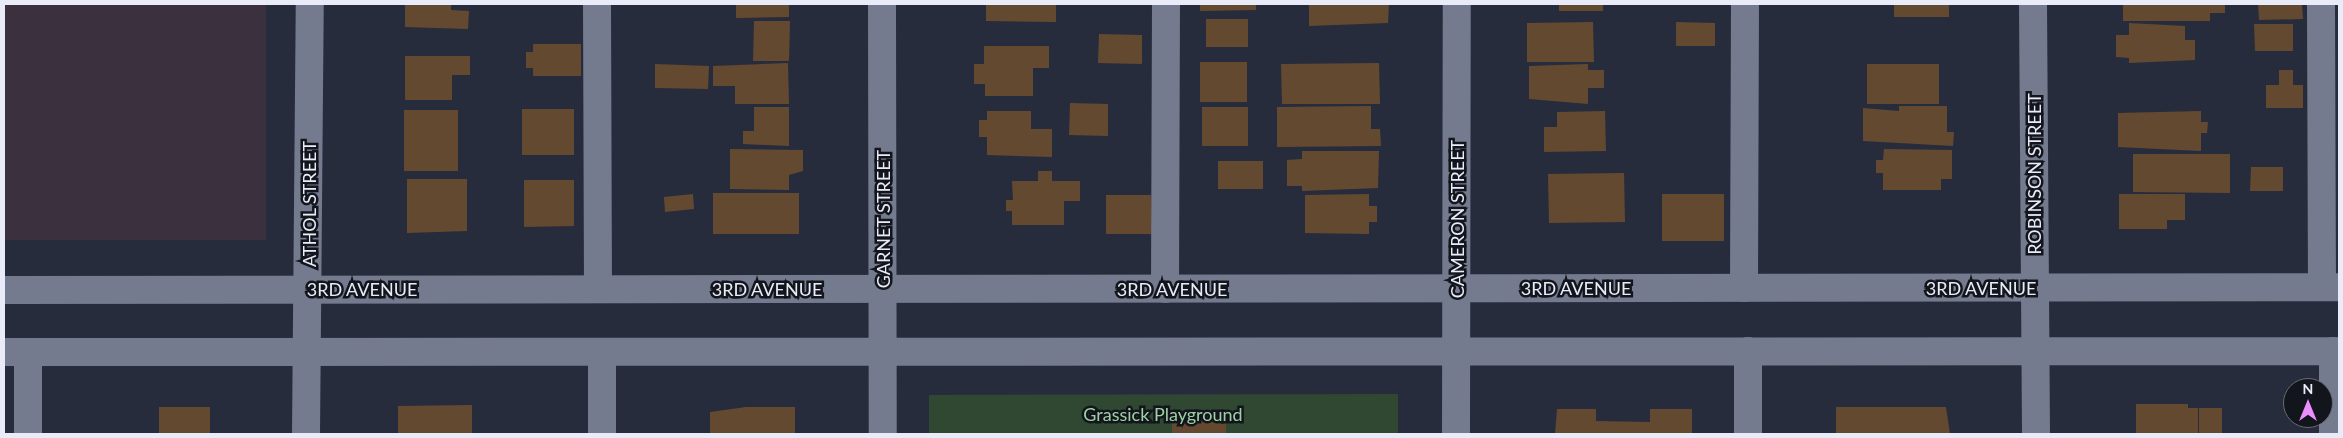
<!DOCTYPE html>
<style>
body{margin:0}
#map{position:relative;width:2343px;height:438px;overflow:hidden;background:#272c3c;font-family:Lato,sans-serif}
div>[style]{position:absolute}
.education>*{inset:0;background:#3b303e}
.green>*{inset:0;background:#304732}
.building>*{inset:0;background:#644931}
.minor>*{height:28px;margin:-14px;padding:0 14px;transform-origin:14px;border-radius:14px;background:#747b8e}
span{translate:-50% -50%;white-space:nowrap;text-align:center;line-height:1.15;-webkit-text-stroke:5px #12151c;paint-order:stroke}
.street-label{font-size:18px;color:#e9ecf8}
.park-label{font-size:18px;color:#9fd0a3}
.frame{position:absolute;inset:0;border:5px solid #e9ecf8;pointer-events:none}
.north{position:absolute;left:2283px;top:378px;width:50px;height:50px;box-sizing:border-box;background:#12151c;border:1px solid #686b74;border-radius:50%;rotate:0deg;font-size:14px;font-weight:700;line-height:20px;text-align:center;color:#e9ecf8}
.north::after{content:'';display:block;margin:auto;width:18px;height:22px;background:#ea8dfd;clip-path:polygon(50% 0,100% 100%,50% 72%,0 100%)}
</style>
<div id="map">
<div class="education">
<i style="clip-path:polygon(4px 4px,266px 4px,266px 240px,4px 240px)"></i>
</div>
<div class="green">
<i style="clip-path:polygon(1398px 394px,1398px 434px,929px 434px,929px 395px)"></i>
</div>
<div class="building">
<i style="clip-path:polygon(405px 4px,451px 4px,451px 10px,469px 11px,468px 29px,405px 27px)"></i>
<i style="clip-path:polygon(736px 4px,789px 4px,789px 17px,736px 18px)"></i>
<i style="clip-path:polygon(986px 4px,1056px 4px,1056px 22px,986px 21px)"></i>
<i style="clip-path:polygon(1200px 4px,1256px 4px,1256px 10px,1200px 11px)"></i>
<i style="clip-path:polygon(1309px 4px,1389px 4px,1388px 23px,1309px 26px)"></i>
<i style="clip-path:polygon(1559px 4px,1603px 4px,1603px 11px,1559px 11px)"></i>
<i style="clip-path:polygon(1894px 4px,1949px 4px,1949px 17px,1894px 17px)"></i>
<i style="clip-path:polygon(2123px 4px,2225px 4px,2225px 13px,2210px 13px,2210px 21px,2123px 21px)"></i>
<i style="clip-path:polygon(2258px 4px,2302px 4px,2303px 19px,2259px 20px)"></i>
<i style="clip-path:polygon(1206px 19px,1248px 19px,1248px 47px,1206px 47px)"></i>
<i style="clip-path:polygon(754px 21px,790px 21px,789px 61px,753px 61px)"></i>
<i style="clip-path:polygon(1593px 22px,1594px 62px,1527px 62px,1527px 23px)"></i>
<i style="clip-path:polygon(1676px 22px,1715px 23px,1715px 46px,1676px 46px)"></i>
<i style="clip-path:polygon(2129px 23px,2185px 26px,2185px 40px,2195px 40px,2195px 60px,2129px 63px,2129px 58px,2116px 57px,2116px 35px,2129px 35px)"></i>
<i style="clip-path:polygon(2254px 24px,2293px 24px,2293px 51px,2255px 51px)"></i>
<i style="clip-path:polygon(1099px 34px,1142px 35px,1142px 64px,1098px 63px)"></i>
<i style="clip-path:polygon(533px 44px,581px 44px,581px 76px,533px 76px,533px 68px,526px 68px,526px 52px,533px 52px)"></i>
<i style="clip-path:polygon(984px 46px,1049px 46px,1049px 68px,1033px 68px,1033px 96px,985px 96px,985px 84px,974px 84px,974px 64px,984px 64px)"></i>
<i style="clip-path:polygon(405px 56px,470px 56px,470px 75px,452px 75px,452px 100px,405px 100px)"></i>
<i style="clip-path:polygon(1200px 62px,1247px 62px,1247px 102px,1200px 102px)"></i>
<i style="clip-path:polygon(788px 63px,789px 104px,735px 104px,735px 86px,713px 86px,713px 66px)"></i>
<i style="clip-path:polygon(1379px 63px,1380px 104px,1282px 104px,1281px 64px)"></i>
<i style="clip-path:polygon(655px 64px,709px 66px,708px 89px,655px 88px)"></i>
<i style="clip-path:polygon(1588px 64px,1588px 70px,1604px 70px,1604px 88px,1588px 88px,1588px 104px,1529px 99px,1529px 66px)"></i>
<i style="clip-path:polygon(1867px 64px,1939px 64px,1939px 104px,1867px 104px)"></i>
<i style="clip-path:polygon(2279px 70px,2293px 70px,2293px 85px,2303px 85px,2303px 108px,2266px 108px,2266px 85px,2279px 85px)"></i>
<i style="clip-path:polygon(1070px 103px,1108px 104px,1108px 136px,1069px 135px)"></i>
<i style="clip-path:polygon(1371px 106px,1371px 129px,1380px 129px,1381px 146px,1277px 147px,1277px 107px)"></i>
<i style="clip-path:polygon(1899px 106px,1947px 106px,1947px 132px,1954px 132px,1953px 146px,1863px 141px,1863px 108px,1899px 111px)"></i>
<i style="clip-path:polygon(754px 107px,789px 107px,789px 146px,743px 144px,743px 131px,754px 131px)"></i>
<i style="clip-path:polygon(1202px 107px,1248px 107px,1248px 146px,1202px 146px)"></i>
<i style="clip-path:polygon(522px 109px,574px 109px,574px 155px,522px 155px)"></i>
<i style="clip-path:polygon(404px 110px,458px 110px,458px 171px,404px 171px)"></i>
<i style="clip-path:polygon(987px 111px,1031px 111px,1031px 129px,1052px 129px,1052px 157px,987px 155px,987px 137px,979px 137px,979px 120px,987px 120px)"></i>
<i style="clip-path:polygon(1605px 111px,1606px 151px,1544px 152px,1544px 127px,1557px 127px,1557px 112px)"></i>
<i style="clip-path:polygon(2201px 111px,2201px 122px,2208px 122px,2207px 133px,2201px 133px,2201px 151px,2118px 147px,2118px 113px)"></i>
<i style="clip-path:polygon(730px 149px,803px 150px,803px 171px,789px 175px,789px 190px,730px 189px)"></i>
<i style="clip-path:polygon(1884px 149px,1952px 150px,1952px 179px,1941px 179px,1941px 190px,1883px 190px,1883px 173px,1876px 173px,1876px 160px,1883px 160px)"></i>
<i style="clip-path:polygon(1302px 151px,1379px 151px,1378px 188px,1302px 191px,1302px 186px,1287px 186px,1287px 160px,1302px 159px)"></i>
<i style="clip-path:polygon(2133px 154px,2230px 154px,2230px 193px,2133px 192px)"></i>
<i style="clip-path:polygon(1218px 161px,1263px 161px,1263px 189px,1218px 189px)"></i>
<i style="clip-path:polygon(2251px 167px,2283px 167px,2283px 191px,2250px 191px)"></i>
<i style="clip-path:polygon(1038px 171px,1052px 171px,1052px 181px,1080px 181px,1080px 201px,1064px 201px,1064px 225px,1012px 225px,1012px 211px,1006px 211px,1006px 200px,1013px 200px,1012px 181px,1038px 181px)"></i>
<i style="clip-path:polygon(1624px 173px,1625px 222px,1549px 223px,1548px 174px)"></i>
<i style="clip-path:polygon(407px 179px,467px 179px,467px 231px,407px 233px)"></i>
<i style="clip-path:polygon(524px 180px,574px 180px,574px 226px,524px 227px)"></i>
<i style="clip-path:polygon(713px 193px,799px 193px,799px 234px,713px 234px)"></i>
<i style="clip-path:polygon(693px 194px,694px 209px,665px 212px,664px 197px)"></i>
<i style="clip-path:polygon(1369px 194px,1369px 206px,1377px 206px,1377px 222px,1369px 222px,1369px 234px,1305px 233px,1305px 195px)"></i>
<i style="clip-path:polygon(1662px 194px,1724px 194px,1724px 241px,1662px 241px)"></i>
<i style="clip-path:polygon(2119px 194px,2185px 194px,2185px 220px,2167px 220px,2167px 229px,2119px 229px)"></i>
<i style="clip-path:polygon(1106px 195px,1151px 195px,1152px 234px,1106px 234px)"></i>
<i style="clip-path:polygon(2136px 404px,2188px 404px,2188px 408px,2198px 408px,2198px 434px,2136px 434px)"></i>
<i style="clip-path:polygon(472px 405px,472px 434px,398px 434px,398px 406px)"></i>
<i style="clip-path:polygon(159px 407px,210px 407px,210px 434px,159px 434px)"></i>
<i style="clip-path:polygon(746px 407px,795px 407px,795px 434px,710px 434px,710px 412px)"></i>
<i style="clip-path:polygon(1836px 407px,1946px 407px,1950px 434px,1836px 434px)"></i>
<i style="clip-path:polygon(2199px 408px,2222px 408px,2222px 434px,2199px 434px)"></i>
<i style="clip-path:polygon(1557px 409px,1596px 409px,1596px 421px,1650px 422px,1650px 409px,1692px 409px,1692px 434px,1555px 434px)"></i>
<i style="clip-path:polygon(1172px 414px,1226px 414px,1226px 434px,1172px 434px)"></i>
</div>
<div class="minor">
<i style="left:597px;top:4px;width:285px;rotate:89.8deg"></i>
<i style="left:882px;top:4px;width:430px;rotate:89.9deg"></i>
<i style="left:2033px;top:4px;width:430px;rotate:89.6deg"></i>
<i style="left:2321px;top:4px;width:283px;rotate:89.8deg"></i>
<i style="left:1744px;top:288px;width:284px;rotate:-89.8deg"></i>
<i style="left:1165px;top:289px;width:285px;rotate:-89.8deg"></i>
<i style="left:4px;top:290px;width:2335px;rotate:-0.07deg"></i>
<i style="left:1748px;top:351px;width:83px;rotate:90deg"></i>
<i style="left:4px;top:352px;width:2335px;rotate:-0.02deg"></i>
<i style="left:28px;top:352px;width:82px;rotate:90deg"></i>
<i style="left:602px;top:352px;width:82px;rotate:90deg"></i>
<i style="left:306px;top:434px;width:430px;rotate:-89.5deg"></i>
<i style="left:1456px;top:434px;width:430px;rotate:-89.9deg"></i>
<i style="left:2333px;top:434px;width:83px;rotate:-90deg"></i>
</div>
<div class="street-label">
<span style="left:2034px;top:174px;rotate:-90deg">ROBINSON STREET</span>
<span style="left:309px;top:204px;rotate:-90deg">ATHOL STREET</span>
<span style="left:883px;top:219px;rotate:-90deg">GARNET STREET</span>
<span style="left:1457px;top:219px;rotate:-90deg">CAMERON STREET</span>
<span style="left:1576px;top:288px">3RD AVENUE</span>
<span style="left:1981px;top:288px">3RD AVENUE</span>
<span style="left:362px;top:289px">3RD AVENUE</span>
<span style="left:767px;top:289px">3RD AVENUE</span>
<span style="left:1172px;top:289px">3RD AVENUE</span>
</div>
<div class="park-label">
<span style="left:1163px;top:414px">Grassick Playground</span>
</div>
<div class="frame"></div>
<div class="north">N</div>
</div>
